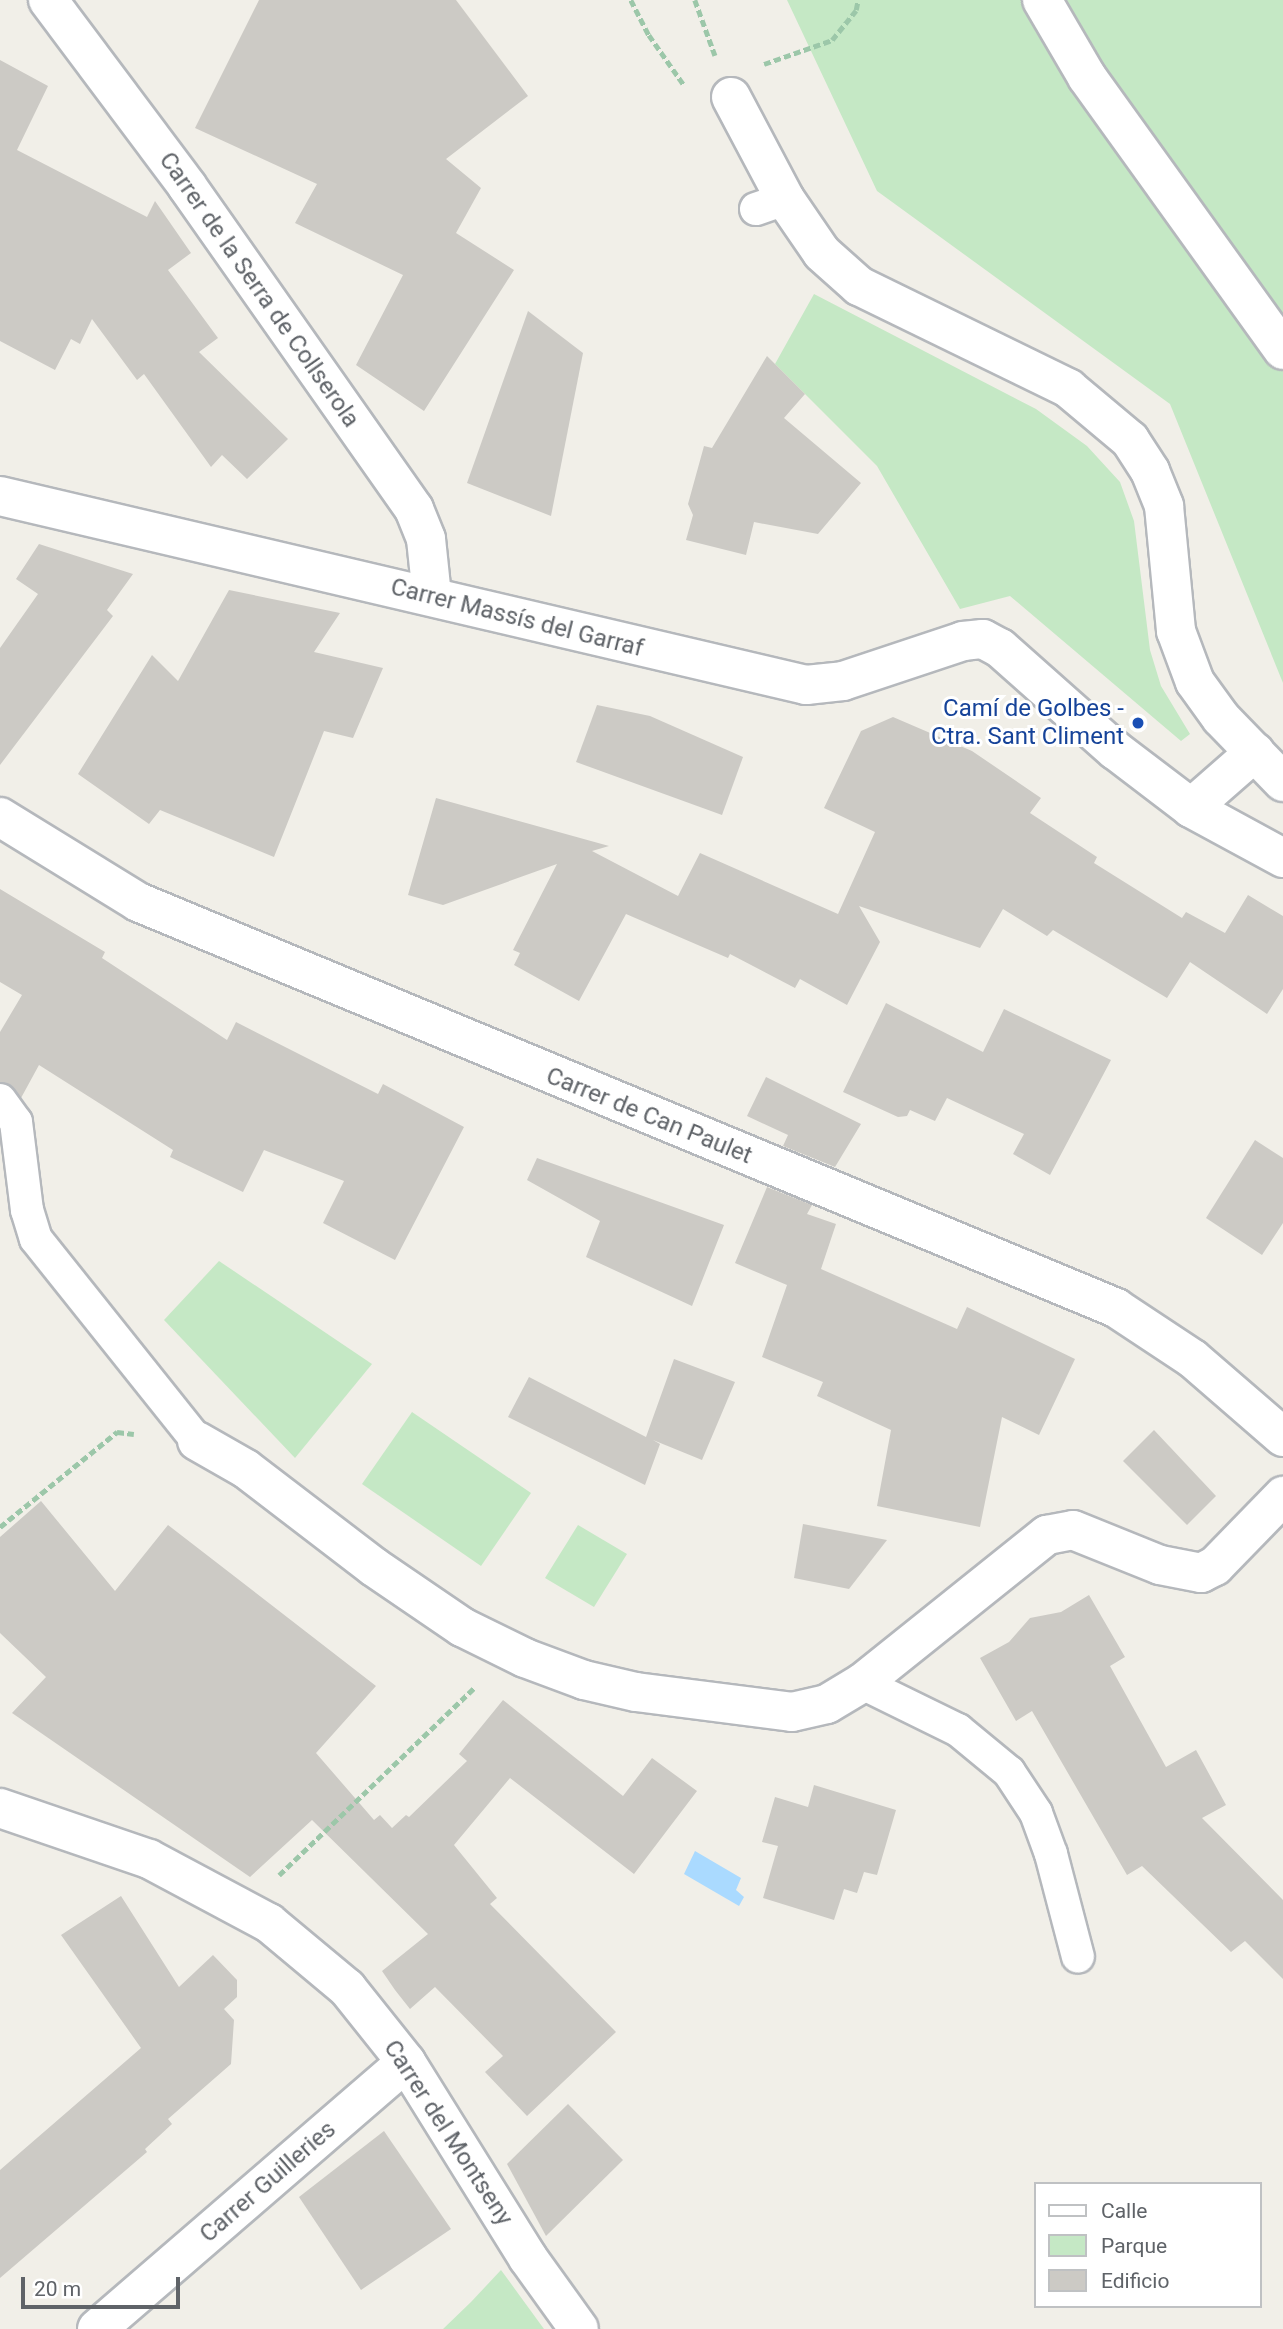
<!DOCTYPE html>
<meta charset="utf-8">
<style>
body{margin:0}
#map{position:relative;width:1283px;height:2329px;overflow:hidden;background:#f1efe8;font-family:Roboto,sans-serif}
div>[style]{position:absolute}
.green>*{inset:0;background:#c5e8c5}
.water>*{inset:0;background:#aadaff}
.building>*{inset:0;background:#cccac5}
.path>*{height:4.5px;margin-top:-2.25px;transform-origin:0;background:repeating-linear-gradient(90deg,#9cc7a9 0 7px,transparent 0 10.5px)}
.roads{filter:drop-shadow(2px 0 #b5b8bc) drop-shadow(-2px 0 #b5b8bc) drop-shadow(0 2px #b5b8bc) drop-shadow(0 -2px #b5b8bc)}
.lane>*{height:32px;margin:-16px;padding:0 16px;transform-origin:16px;border-radius:16px;background:#fff}
.street>*{height:38px;margin:-19px;padding:0 19px;transform-origin:19px;border-radius:19px;background:#fff}
.secondary>*{height:38px;margin:-19px;padding:0 19px;transform-origin:19px;border-radius:19px;background:#fff}
.dots>*{width:19px;height:19px;translate:-50% -50%;box-sizing:border-box;border:4px solid #fff;border-radius:50%}
span{translate:-50% -50%;white-space:nowrap;text-align:center;line-height:1.15;-webkit-text-stroke:6px #fff;paint-order:stroke}
.street-label{font-size:24px;color:#5f6368}
.transit-label{font-size:24px;color:#164399}
.right{translate:-100% -50%;text-align:right}
.legend{position:absolute;left:1034px;top:2182px;width:228px;height:126px;box-sizing:border-box;background:#fff;border:2px solid #bfc1c3;margin:0;padding:9px 12px;list-style:none;font-size:21px;color:#5f6368}
.legend li{display:flex;align-items:center;gap:14px;height:35px}
.legend b{width:35px;border:2px solid #bfc1c3}
.scale{position:absolute;left:21px;top:2277px;width:159px;height:32px;box-sizing:border-box;border:4px solid #5f6368;border-top:0;padding-left:9px;font-size:21px;line-height:24px;white-space:nowrap;color:#5f6368;-webkit-text-stroke:5px #fff;paint-order:stroke}
</style>
<div id="map">
<div class="green">
<i style="clip-path:polygon(787px 0,1283px 0,1283px 683px,1170px 404px,877px 191px)"></i>
<i style="clip-path:polygon(814px 294px,1036px 409px,1087px 446px,1120px 482px,1134px 521px,1150px 650px,1161px 686px,1190px 734px,1181px 741px,1010px 596px,960px 609px,877px 466px,775px 364px)"></i>
<i style="clip-path:polygon(219px 1261px,372px 1364px,295px 1458px,164px 1320px)"></i>
<i style="clip-path:polygon(412px 1412px,531px 1493px,481px 1566px,362px 1484px)"></i>
<i style="clip-path:polygon(578px 1525px,627px 1554px,594px 1607px,545px 1578px)"></i>
<i style="clip-path:polygon(501px 2270px,544px 2329px,443px 2329px,471px 2302px)"></i>
</div>
<div class="water">
<i style="clip-path:polygon(695px 1851px,741px 1878px,736px 1890px,744px 1897px,739px 1906px,684px 1874px)"></i>
</div>
<div class="building">
<i style="clip-path:polygon(259px 0,456px 0,528px 96px,446px 159px,481px 188px,456px 233px,514px 270px,424px 411px,356px 365px,403px 275px,295px 223px,317px 184px,195px 128px)"></i>
<i style="clip-path:polygon(0 60px,48px 86px,17px 150px,147px 217px,155px 201px,191px 253px,168px 270px,218px 338px,199px 352px,288px 439px,247px 479px,222px 455px,211px 467px,144px 374px,137px 380px,92px 319px,80px 344px,71px 339px,55px 370px,0 341px)"></i>
<i style="clip-path:polygon(528px 311px,583px 353px,551px 516px,467px 483px)"></i>
<i style="clip-path:polygon(767px 356px,805px 394px,784px 418px,861px 483px,818px 534px,754px 522px,746px 555px,686px 540px,693px 515px,688px 504px,704px 446px,712px 448px)"></i>
<i style="clip-path:polygon(39px 544px,133px 574px,107px 610px,113px 616px,0 765px,0 648px,38px 594px,16px 579px)"></i>
<i style="clip-path:polygon(229px 590px,340px 613px,314px 652px,383px 668px,353px 738px,324px 731px,274px 857px,160px 810px,149px 824px,78px 774px,152px 655px,178px 681px)"></i>
<i style="clip-path:polygon(597px 705px,650px 716px,743px 757px,722px 815px,576px 762px)"></i>
<i style="clip-path:polygon(893px 717px,972px 751px,1041px 798px,1030px 813px,1097px 857px,1094px 863px,1182px 918px,1186px 912px,1225px 933px,1248px 895px,1283px 916px,1283px 989px,1267px 1014px,1190px 962px,1167px 998px,1053px 930px,1047px 936px,1003px 909px,980px 948px,859px 906px,880px 942px,847px 1005px,800px 979px,795px 988px,730px 954px,728px 958px,626px 914px,579px 1001px,514px 965px,520px 953px,513px 950px,557px 864px,443px 905px,408px 895px,436px 798px,609px 846px,592px 851px,678px 896px,700px 853px,838px 914px,875px 832px,824px 808px,861px 731px)"></i>
<i style="clip-path:polygon(0 889px,105px 952px,102px 958px,227px 1040px,236px 1022px,378px 1094px,383px 1084px,464px 1127px,395px 1260px,323px 1223px,344px 1181px,264px 1150px,243px 1192px,170px 1157px,173px 1150px,39px 1065px,21px 1098px,8px 1084px,0 1082px,0 1032px,22px 995px,0 982px)"></i>
<i style="clip-path:polygon(886px 1003px,983px 1052px,1004px 1009px,1111px 1060px,1050px 1175px,1013px 1154px,1024px 1134px,947px 1098px,935px 1121px,910px 1110px,907px 1116px,898px 1117px,843px 1092px)"></i>
<i style="clip-path:polygon(766px 1077px,861px 1124px,835px 1167px,783px 1146px,788px 1135px,747px 1116px)"></i>
<i style="clip-path:polygon(1255px 1140px,1283px 1158px,1283px 1223px,1262px 1255px,1206px 1218px)"></i>
<i style="clip-path:polygon(537px 1158px,724px 1225px,692px 1306px,586px 1257px,600px 1221px,527px 1180px)"></i>
<i style="clip-path:polygon(767px 1187px,812px 1205px,807px 1214px,836px 1224px,821px 1269px,957px 1329px,967px 1307px,1075px 1359px,1039px 1435px,1002px 1417px,980px 1527px,877px 1506px,891px 1430px,817px 1396px,823px 1382px,762px 1357px,787px 1285px,735px 1263px)"></i>
<i style="clip-path:polygon(674px 1359px,735px 1382px,702px 1460px,653px 1440px,660px 1444px,645px 1485px,508px 1417px,529px 1377px,646px 1437px)"></i>
<i style="clip-path:polygon(1154px 1430px,1216px 1496px,1187px 1525px,1123px 1461px)"></i>
<i style="clip-path:polygon(41px 1501px,115px 1591px,168px 1525px,376px 1686px,316px 1753px,374px 1820px,380px 1815px,392px 1828px,406px 1815px,409px 1817px,467px 1761px,459px 1754px,503px 1700px,623px 1796px,652px 1758px,697px 1791px,634px 1874px,510px 1778px,454px 1845px,497px 1898px,490px 1904px,616px 2032px,527px 2116px,485px 2072px,503px 2056px,435px 1987px,410px 2009px,395px 1990px,382px 1971px,428px 1934px,312px 1820px,250px 1877px,12px 1713px,46px 1677px,0 1633px,0 1537px)"></i>
<i style="clip-path:polygon(803px 1524px,887px 1540px,849px 1589px,794px 1578px)"></i>
<i style="clip-path:polygon(1089px 1595px,1125px 1657px,1110px 1666px,1166px 1767px,1196px 1750px,1226px 1805px,1202px 1818px,1283px 1900px,1283px 1979px,1245px 1941px,1231px 1952px,1142px 1866px,1127px 1875px,1032px 1711px,1016px 1721px,980px 1658px,1009px 1642px,1030px 1618px,1061px 1612px)"></i>
<i style="clip-path:polygon(814px 1785px,896px 1810px,877px 1875px,864px 1872px,857px 1893px,844px 1889px,834px 1920px,763px 1898px,778px 1846px,762px 1842px,775px 1797px,808px 1807px)"></i>
<i style="clip-path:polygon(121px 1896px,179px 1987px,213px 1955px,237px 1980px,237px 1997px,224px 2009px,234px 2020px,231px 2064px,168px 2119px,172px 2124px,145px 2149px,147px 2152px,0 2278px,0 2170px,141px 2048px,61px 1935px)"></i>
<i style="clip-path:polygon(568px 2104px,623px 2160px,546px 2236px,507px 2164px)"></i>
<i style="clip-path:polygon(384px 2131px,451px 2229px,361px 2290px,299px 2197px)"></i>
</div>
<div class="path">
<i style="left:631px;top:0;width:39px;rotate:63deg"></i>
<i style="left:649px;top:35px;width:61px;rotate:55deg"></i>
<i style="left:695px;top:0;width:59px;rotate:70deg"></i>
<i style="left:764px;top:64px;width:72px;rotate:-19.4deg"></i>
<i style="left:832px;top:40px;width:38px;rotate:-51deg"></i>
<i style="left:856px;top:10px;width:10px;rotate:-79deg"></i>
<i style="left:0;top:1527px;width:151px;rotate:-39.1deg"></i>
<i style="left:117px;top:1432px;width:17px;rotate:7deg"></i>
<i style="left:279px;top:1875px;width:272px;rotate:-43.8deg"></i>
</div>
<div class="roads">
<div class="lane">
<i style="left:756px;top:209px;width:31px;rotate:-19deg"></i>
<i style="left:0;top:1100px;width:27px;rotate:54deg"></i>
<i style="left:16px;top:1122px;width:89px;rotate:82.9deg"></i>
<i style="left:27px;top:1210px;width:30px;rotate:73deg"></i>
<i style="left:36px;top:1239px;width:258px;rotate:51.4deg"></i>
<i style="left:862px;top:1683px;width:107px;rotate:26.1deg"></i>
<i style="left:958px;top:1730px;width:66px;rotate:39.5deg"></i>
<i style="left:1009px;top:1772px;width:49px;rotate:56.6deg"></i>
<i style="left:1036px;top:1813px;width:44px;rotate:69.9deg"></i>
<i style="left:1051px;top:1854px;width:106px;rotate:75.3deg"></i>
</div>
<div class="street">
<i style="left:48px;top:0;width:232px;rotate:53.2deg"></i>
<i style="left:187px;top:186px;width:395px;rotate:54.9deg"></i>
<i style="left:414px;top:509px;width:32px;rotate:68deg"></i>
<i style="left:426px;top:539px;width:57px;rotate:84deg"></i>
<i style="left:731px;top:97px;width:115px;rotate:62.1deg"></i>
<i style="left:785px;top:199px;width:65px;rotate:55.6deg"></i>
<i style="left:822px;top:253px;width:50px;rotate:41.7deg"></i>
<i style="left:859px;top:286px;width:233px;rotate:26deg"></i>
<i style="left:1068px;top:388px;width:81px;rotate:40deg"></i>
<i style="left:1130px;top:440px;width:37px;rotate:57deg"></i>
<i style="left:1150px;top:471px;width:38px;rotate:68deg"></i>
<i style="left:1164px;top:506px;width:126px;rotate:84.5deg"></i>
<i style="left:1176px;top:631px;width:54px;rotate:69.6deg"></i>
<i style="left:1195px;top:682px;width:44px;rotate:54.2deg"></i>
<i style="left:1221px;top:718px;width:89px;rotate:45.9deg"></i>
<i style="left:0;top:496px;width:828px;rotate:13.2deg"></i>
<i style="left:806px;top:685px;width:37px;rotate:-6deg"></i>
<i style="left:843px;top:681px;width:126px;rotate:-18.4deg"></i>
<i style="left:963px;top:641px;width:20px;rotate:-6deg"></i>
<i style="left:983px;top:639px;width:19px;rotate:28deg"></i>
<i style="left:1000px;top:648px;width:154px;rotate:41.6deg"></i>
<i style="left:1115px;top:750px;width:96px;rotate:37.3deg"></i>
<i style="left:1191px;top:808px;width:105px;rotate:28.5deg"></i>
<i style="left:1191px;top:808px;width:85px;rotate:-41.2deg"></i>
<i style="left:0;top:817px;width:162px;rotate:31.6deg"></i>
<i style="left:138px;top:902px;width:1059px;rotate:22.54deg"></i>
<i style="left:1116px;top:1308px;width:92px;rotate:33.5deg"></i>
<i style="left:1193px;top:1359px;width:119px;rotate:40.9deg"></i>
<i style="left:197px;top:1441px;width:56px;rotate:29.7deg"></i>
<i style="left:246px;top:1469px;width:161px;rotate:37.4deg"></i>
<i style="left:374px;top:1567px;width:107px;rotate:34.3deg"></i>
<i style="left:462px;top:1627px;width:70px;rotate:26.2deg"></i>
<i style="left:525px;top:1658px;width:63px;rotate:20.4deg"></i>
<i style="left:584px;top:1680px;width:53px;rotate:13deg"></i>
<i style="left:636px;top:1692px;width:157px;rotate:7.3deg"></i>
<i style="left:792px;top:1712px;width:36px;rotate:-13deg"></i>
<i style="left:827px;top:1704px;width:41px;rotate:-31deg"></i>
<i style="left:862px;top:1683px;width:237px;rotate:-38.7deg"></i>
<i style="left:1047px;top:1535px;width:26px;rotate:-11deg"></i>
<i style="left:1073px;top:1530px;width:94px;rotate:21.9deg"></i>
<i style="left:1160px;top:1565px;width:42px;rotate:11deg"></i>
<i style="left:1201px;top:1573px;width:16px;rotate:-27deg"></i>
<i style="left:1215px;top:1566px;width:98px;rotate:-45.8deg"></i>
<i style="left:0;top:1808px;width:157px;rotate:18.9deg"></i>
<i style="left:149px;top:1859px;width:136px;rotate:28.1deg"></i>
<i style="left:269px;top:1923px;width:102px;rotate:39.8deg"></i>
<i style="left:347px;top:1988px;width:95px;rotate:51.4deg"></i>
<i style="left:406px;top:2062px;width:231px;rotate:58.1deg"></i>
<i style="left:528px;top:2258px;width:87px;rotate:54.3deg"></i>
<i style="left:97px;top:2329px;width:408px;rotate:-40.8deg"></i>
</div>
<div class="secondary">
<i style="left:1042px;top:0;width:89px;rotate:59.7deg"></i>
<i style="left:1087px;top:77px;width:336px;rotate:54.3deg"></i>
</div>
</div>
<div class="dots">
<i style="left:1138px;top:723px;background:#1a4fb4"></i>
</div>
<div class="street-label">
<span style="left:259px;top:290px;rotate:55deg">Carrer de la Serra de Collserola</span>
<span style="left:517px;top:618px;rotate:14deg">Carrer Massís del Garraf</span>
<span style="left:649px;top:1116px;rotate:22deg">Carrer de Can Paulet</span>
<span style="left:448px;top:2133px;rotate:57deg">Carrer del Montseny</span>
<span style="left:268px;top:2182px;rotate:-41deg">Carrer Guilleries</span>
</div>
<div class="transit-label">
<span class="right" style="left:1124px;top:723px">Camí de Golbes -<br>Ctra. Sant Climent</span>
</div>
<ul class="legend">
<li><b style="height:9px;background:#fff"></b>Calle</li>
<li><b style="height:19px;background:#c5e8c5"></b>Parque</li>
<li><b style="height:19px;background:#cccac5"></b>Edificio</li>
</ul>
<div class="scale">20 m</div>
</div>
